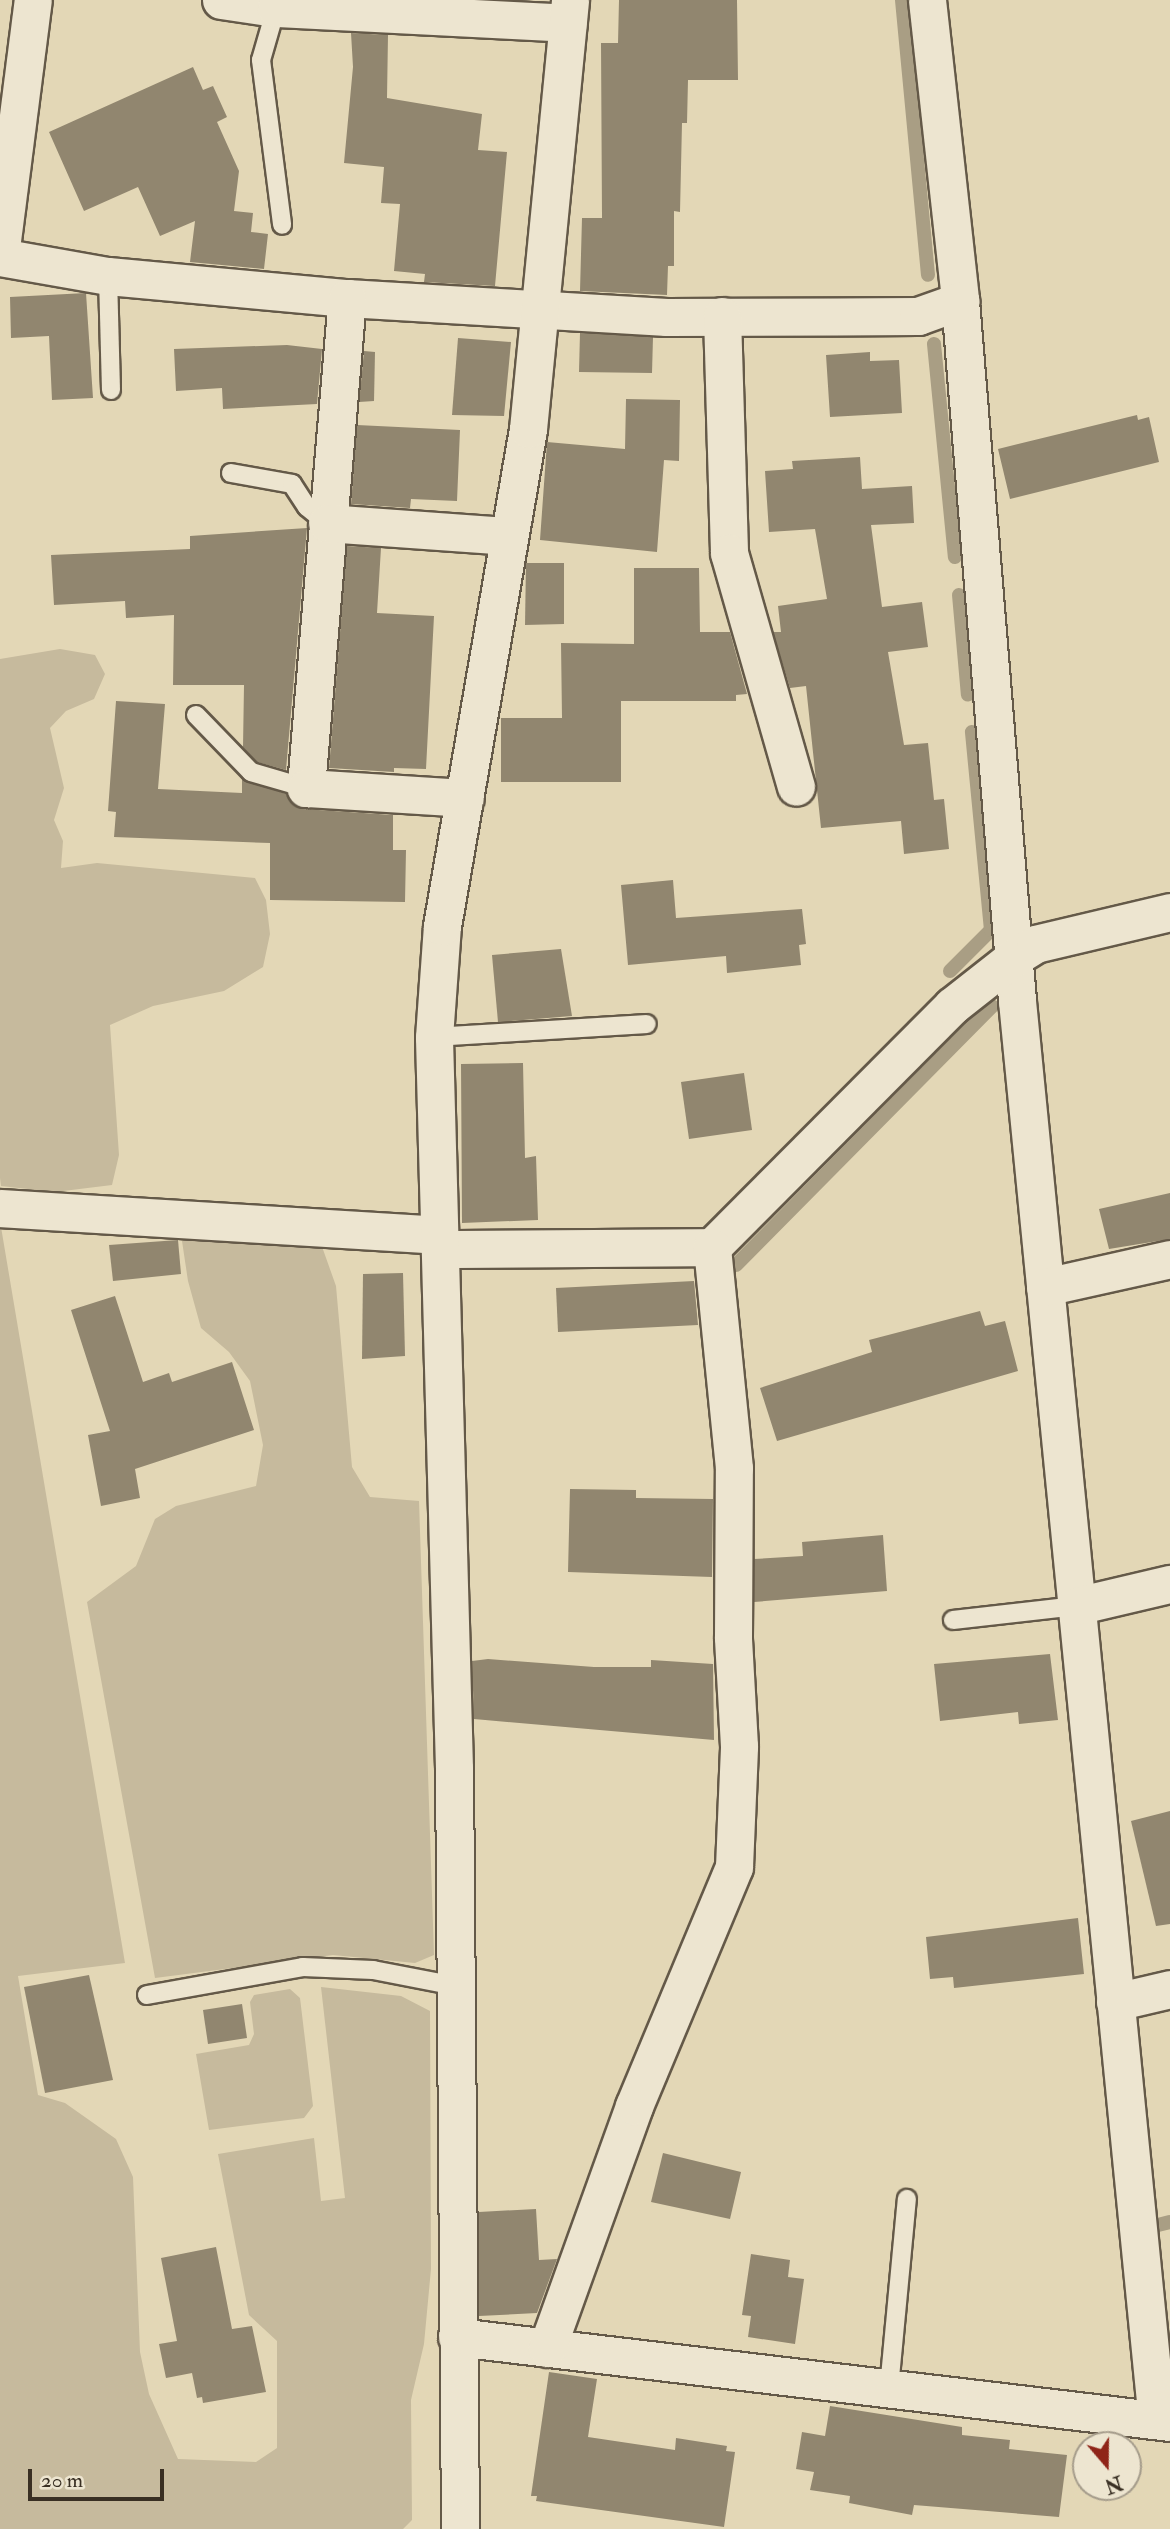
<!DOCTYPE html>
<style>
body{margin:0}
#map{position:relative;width:1170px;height:2529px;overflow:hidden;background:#e3d7b6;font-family:"IM FELL Double Pica",serif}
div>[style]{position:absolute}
.green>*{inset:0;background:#c6ba9d}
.stream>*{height:14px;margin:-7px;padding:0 7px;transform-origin:7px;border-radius:7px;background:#a99e84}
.building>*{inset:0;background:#91866f}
.roads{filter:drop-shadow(2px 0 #645948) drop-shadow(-2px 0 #645948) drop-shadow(0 2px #645948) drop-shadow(0 -2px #645948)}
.service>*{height:18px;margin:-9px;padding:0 9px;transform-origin:9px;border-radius:9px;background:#ede5d0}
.minor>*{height:37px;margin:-18.5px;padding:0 18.5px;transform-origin:18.5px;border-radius:18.5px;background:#ede5d0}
span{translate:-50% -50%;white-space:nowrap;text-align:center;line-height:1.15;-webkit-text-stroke:7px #ede5d0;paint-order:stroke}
.north{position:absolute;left:1072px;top:2431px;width:70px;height:70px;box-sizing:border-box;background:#ede5d0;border:2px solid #a59c8b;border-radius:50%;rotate:160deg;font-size:19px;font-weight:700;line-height:28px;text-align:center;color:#392f23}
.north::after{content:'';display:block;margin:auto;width:24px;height:32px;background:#8f2418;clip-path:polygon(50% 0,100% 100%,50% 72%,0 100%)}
.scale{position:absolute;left:28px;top:2469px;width:136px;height:32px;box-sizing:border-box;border:4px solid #392f23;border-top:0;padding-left:9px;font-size:21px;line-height:24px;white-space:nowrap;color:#392f23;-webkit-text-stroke:5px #ede5d0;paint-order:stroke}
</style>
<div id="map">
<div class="green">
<i style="clip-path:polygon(60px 649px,95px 655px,105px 674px,94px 699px,66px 711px,50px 728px,64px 788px,54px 820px,63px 841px,61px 868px,97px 863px,255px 878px,266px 900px,270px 934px,263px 967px,224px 991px,153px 1006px,110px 1025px,119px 1155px,112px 1185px,55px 1192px,1px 1186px,0 1178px,0 659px)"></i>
<i style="clip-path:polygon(0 1221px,125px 1963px,18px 1976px,38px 2095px,65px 2103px,116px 2139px,133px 2177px,140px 2352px,149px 2394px,178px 2459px,256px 2462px,277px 2448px,277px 2341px,249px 2315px,218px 2154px,314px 2138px,321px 2201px,345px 2198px,321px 1987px,401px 1996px,430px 2011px,431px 2269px,424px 2344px,411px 2400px,412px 2520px,403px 2529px,0 2529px)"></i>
<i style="clip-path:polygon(196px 1231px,320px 1241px,336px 1286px,352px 1467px,370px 1497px,419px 1501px,434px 1955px,415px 1963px,333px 1955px,155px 1978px,87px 1602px,136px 1566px,155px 1519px,176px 1506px,256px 1486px,263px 1445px,250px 1381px,229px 1352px,201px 1328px,188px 1281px,182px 1241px)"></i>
<i style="clip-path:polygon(290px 1989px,300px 1998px,313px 2106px,304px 2118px,209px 2130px,196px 2054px,249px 2045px,254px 2034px,250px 2002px,254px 1995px)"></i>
</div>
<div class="stream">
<i style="left:902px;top:0;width:276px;rotate:84.6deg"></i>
<i style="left:934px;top:344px;width:214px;rotate:84.4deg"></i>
<i style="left:959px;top:595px;width:100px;rotate:84.9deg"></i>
<i style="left:950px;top:971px;width:58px;rotate:-45deg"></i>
<i style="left:991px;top:930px;width:199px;rotate:-95.5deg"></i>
<i style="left:736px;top:1265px;width:364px;rotate:-45.3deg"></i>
<i style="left:1154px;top:2226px;width:16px;rotate:-14deg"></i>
</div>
<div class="building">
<i style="clip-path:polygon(619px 0,737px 0,738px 80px,688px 80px,687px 123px,682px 123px,680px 212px,674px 211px,674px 266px,668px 266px,667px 295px,580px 291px,582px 218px,602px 218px,601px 43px,618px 43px)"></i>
<i style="clip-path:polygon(351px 33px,388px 35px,387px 98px,482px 114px,478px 150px,507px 152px,495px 286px,424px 282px,425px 274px,394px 271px,400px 204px,381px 203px,384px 167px,344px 163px,353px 67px)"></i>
<i style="clip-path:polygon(193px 67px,203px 90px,213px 86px,227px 117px,217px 122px,239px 171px,234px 211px,253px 213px,251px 232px,268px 234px,264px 269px,190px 262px,195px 221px,160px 236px,138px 187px,84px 211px,49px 132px)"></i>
<i style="clip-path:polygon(86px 293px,93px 398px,52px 400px,49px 336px,11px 338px,10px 297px)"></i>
<i style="clip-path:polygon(580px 333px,653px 337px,652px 373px,579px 372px)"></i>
<i style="clip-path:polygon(458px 338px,511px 342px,504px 416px,452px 415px)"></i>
<i style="clip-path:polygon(287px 345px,322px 349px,317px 404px,223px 409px,222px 388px,176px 391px,174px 349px)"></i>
<i style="clip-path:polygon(364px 351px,375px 352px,374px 401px,359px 402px)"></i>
<i style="clip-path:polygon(870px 352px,870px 361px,899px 360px,902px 413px,830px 417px,826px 355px)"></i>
<i style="clip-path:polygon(626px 399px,680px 400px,679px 461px,664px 460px,657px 552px,540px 540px,547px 442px,625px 449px)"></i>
<i style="clip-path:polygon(1137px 415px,1138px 420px,1149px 417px,1159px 462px,1010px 499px,998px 449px)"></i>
<i style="clip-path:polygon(357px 425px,460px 430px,457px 501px,411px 499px,410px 508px,351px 504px)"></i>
<i style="clip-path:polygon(860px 457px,862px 489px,912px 486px,914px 523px,871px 525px,882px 607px,922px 602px,928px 647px,888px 652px,904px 745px,928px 743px,934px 800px,944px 799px,949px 849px,904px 854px,901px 821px,821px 828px,806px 686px,790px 688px,773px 632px,781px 632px,778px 606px,827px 599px,815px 529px,769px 532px,765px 471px,793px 469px,792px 461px)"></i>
<i style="clip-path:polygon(307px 528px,286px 770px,257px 762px,243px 747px,244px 685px,173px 685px,174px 615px,126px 618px,125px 601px,54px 605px,51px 555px,190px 549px,190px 536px)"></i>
<i style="clip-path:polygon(347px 546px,381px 548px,377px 613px,434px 616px,426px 769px,394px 768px,394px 772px,329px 768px)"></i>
<i style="clip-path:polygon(526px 563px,564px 563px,564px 624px,525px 625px)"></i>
<i style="clip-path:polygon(634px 568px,699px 568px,700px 632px,730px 632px,747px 694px,736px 695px,736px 701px,621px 701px,621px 782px,501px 782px,501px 718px,562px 718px,561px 643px,634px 644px)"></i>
<i style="clip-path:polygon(116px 701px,165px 704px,158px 789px,242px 793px,242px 779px,286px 794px,294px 805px,304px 809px,393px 815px,393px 850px,406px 850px,405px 902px,270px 900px,270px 843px,114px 837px,116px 812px,108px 811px)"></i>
<i style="clip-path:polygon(673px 880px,676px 918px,802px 909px,806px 944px,799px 945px,801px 965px,727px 973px,726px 956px,628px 965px,621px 885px)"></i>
<i style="clip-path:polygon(561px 949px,572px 1016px,498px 1022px,492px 955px)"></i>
<i style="clip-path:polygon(523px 1063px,525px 1158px,536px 1156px,538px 1220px,462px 1223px,461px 1064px)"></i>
<i style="clip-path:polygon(744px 1073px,752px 1130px,689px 1139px,681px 1082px)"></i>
<i style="clip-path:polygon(1170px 1193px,1170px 1239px,1109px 1249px,1099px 1209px)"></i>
<i style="clip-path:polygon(178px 1240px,181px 1274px,113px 1281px,109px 1245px)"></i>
<i style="clip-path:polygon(403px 1273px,405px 1356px,362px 1359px,363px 1274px)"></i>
<i style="clip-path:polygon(694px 1281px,698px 1325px,558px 1332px,556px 1288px)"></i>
<i style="clip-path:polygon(115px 1296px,143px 1382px,169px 1373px,172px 1382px,232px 1362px,254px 1430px,135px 1469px,140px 1498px,101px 1506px,88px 1435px,110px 1431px,71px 1310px)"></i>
<i style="clip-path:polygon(980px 1311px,985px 1326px,1005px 1321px,1018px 1371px,777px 1441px,760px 1388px,872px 1352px,869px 1340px)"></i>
<i style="clip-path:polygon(570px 1489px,636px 1490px,636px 1498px,713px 1499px,712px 1577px,568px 1572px)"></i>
<i style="clip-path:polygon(883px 1535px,887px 1591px,754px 1602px,754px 1559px,803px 1556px,802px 1542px)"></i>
<i style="clip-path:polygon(1050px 1654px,1058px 1720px,1019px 1724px,1018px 1712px,940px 1721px,934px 1664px)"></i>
<i style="clip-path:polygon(488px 1659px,594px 1667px,651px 1667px,651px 1660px,713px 1664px,714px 1740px,474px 1719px,472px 1661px)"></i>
<i style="clip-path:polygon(1170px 1811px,1170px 1924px,1156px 1926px,1131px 1821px)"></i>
<i style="clip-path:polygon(1078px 1918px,1084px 1974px,954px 1988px,953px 1977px,930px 1979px,926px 1937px)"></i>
<i style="clip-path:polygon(89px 1975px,113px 2080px,45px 2093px,24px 1987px)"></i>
<i style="clip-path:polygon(242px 2004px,247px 2038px,208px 2044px,203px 2010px)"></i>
<i style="clip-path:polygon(663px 2153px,741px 2172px,730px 2219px,651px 2202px)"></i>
<i style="clip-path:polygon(536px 2209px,539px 2260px,557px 2259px,537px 2313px,479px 2316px,479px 2212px)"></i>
<i style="clip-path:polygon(216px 2247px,232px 2329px,252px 2326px,266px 2392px,203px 2403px,202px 2397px,197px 2398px,192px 2373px,166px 2378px,159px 2344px,177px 2341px,161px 2258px)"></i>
<i style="clip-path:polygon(751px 2254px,790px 2260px,788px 2277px,804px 2279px,795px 2344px,748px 2337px,751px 2316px,742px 2315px)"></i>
<i style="clip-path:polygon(549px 2372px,597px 2379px,588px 2437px,675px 2450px,676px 2438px,727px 2446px,726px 2451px,735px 2452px,724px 2527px,536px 2501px,537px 2496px,531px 2496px)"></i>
<i style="clip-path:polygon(830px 2406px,962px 2427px,962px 2435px,1010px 2440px,1009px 2449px,1067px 2455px,1059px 2517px,914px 2505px,912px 2515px,849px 2503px,850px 2496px,810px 2490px,814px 2472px,796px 2469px,802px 2432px,825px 2436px)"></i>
</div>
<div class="roads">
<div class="service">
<i style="left:276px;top:8px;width:54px;rotate:106.1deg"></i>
<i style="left:261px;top:60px;width:166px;rotate:82.7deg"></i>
<i style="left:108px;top:276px;width:114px;rotate:88.5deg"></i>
<i style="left:231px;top:473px;width:62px;rotate:10.2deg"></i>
<i style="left:292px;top:484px;width:27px;rotate:57deg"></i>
<i style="left:307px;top:507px;width:26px;rotate:39deg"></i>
<i style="left:196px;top:715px;width:79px;rotate:46deg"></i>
<i style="left:251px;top:772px;width:57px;rotate:16.2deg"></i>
<i style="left:434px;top:1037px;width:213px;rotate:-3.5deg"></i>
<i style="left:953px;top:1620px;width:124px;rotate:-6.5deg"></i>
<i style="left:147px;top:1995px;width:158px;rotate:-10.2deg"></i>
<i style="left:303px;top:1967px;width:70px;rotate:2.5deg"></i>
<i style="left:373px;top:1970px;width:85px;rotate:10.9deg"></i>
<i style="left:889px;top:2388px;width:190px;rotate:-84.6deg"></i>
</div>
<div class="minor">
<i style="left:221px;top:0;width:56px;rotate:8.3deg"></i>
<i style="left:276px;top:8px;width:292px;rotate:2.9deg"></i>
<i style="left:927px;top:0;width:303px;rotate:83.7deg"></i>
<i style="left:960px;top:301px;width:702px;rotate:85.34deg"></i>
<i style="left:1017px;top:1001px;width:1426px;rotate:84.37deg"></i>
<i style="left:0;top:256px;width:258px;rotate:-82.7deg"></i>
<i style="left:0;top:257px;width:110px;rotate:10deg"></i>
<i style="left:108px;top:276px;width:240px;rotate:5.3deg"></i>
<i style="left:347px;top:298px;width:320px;rotate:3.4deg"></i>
<i style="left:666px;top:317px;width:252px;rotate:-0.2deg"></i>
<i style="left:918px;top:316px;width:45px;rotate:-19.7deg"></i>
<i style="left:347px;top:298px;width:492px;rotate:94.8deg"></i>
<i style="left:306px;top:788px;width:159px;rotate:3.6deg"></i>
<i style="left:722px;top:316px;width:237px;rotate:88.3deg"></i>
<i style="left:729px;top:553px;width:243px;rotate:74deg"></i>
<i style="left:327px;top:523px;width:182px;rotate:4.1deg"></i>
<i style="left:0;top:1208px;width:440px;rotate:3.5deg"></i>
<i style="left:440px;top:1249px;width:272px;rotate:-0.4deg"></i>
<i style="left:712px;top:1247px;width:340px;rotate:-45.1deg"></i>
<i style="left:952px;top:1006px;width:78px;rotate:-38.2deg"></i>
<i style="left:1013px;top:958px;width:26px;rotate:-32deg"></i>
<i style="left:1035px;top:944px;width:139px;rotate:-13.3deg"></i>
<i style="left:1045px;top:1287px;width:128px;rotate:-12.6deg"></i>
<i style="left:1076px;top:1606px;width:97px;rotate:-13.2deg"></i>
<i style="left:1115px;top:2002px;width:57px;rotate:-13.3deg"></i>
<i style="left:457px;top:2337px;width:718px;rotate:6.8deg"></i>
<i style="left:547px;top:2348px;width:257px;rotate:-70.2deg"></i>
<i style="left:634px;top:2106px;width:259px;rotate:-67.3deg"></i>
<i style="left:734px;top:1867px;width:121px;rotate:-87.6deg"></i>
<i style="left:739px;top:1746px;width:109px;rotate:-93.2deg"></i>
<i style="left:733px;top:1637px;width:169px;rotate:-89.7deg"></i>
<i style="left:734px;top:1468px;width:222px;rotate:-95.7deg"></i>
<i style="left:460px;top:2529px;width:761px;rotate:-90.45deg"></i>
<i style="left:454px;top:1768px;width:731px;rotate:-91.57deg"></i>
<i style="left:434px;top:1037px;width:111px;rotate:-85.9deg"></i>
<i style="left:442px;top:926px;width:504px;rotate:-80.18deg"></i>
<i style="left:528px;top:429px;width:431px;rotate:-84.4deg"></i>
</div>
</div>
<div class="north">N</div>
<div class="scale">20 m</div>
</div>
